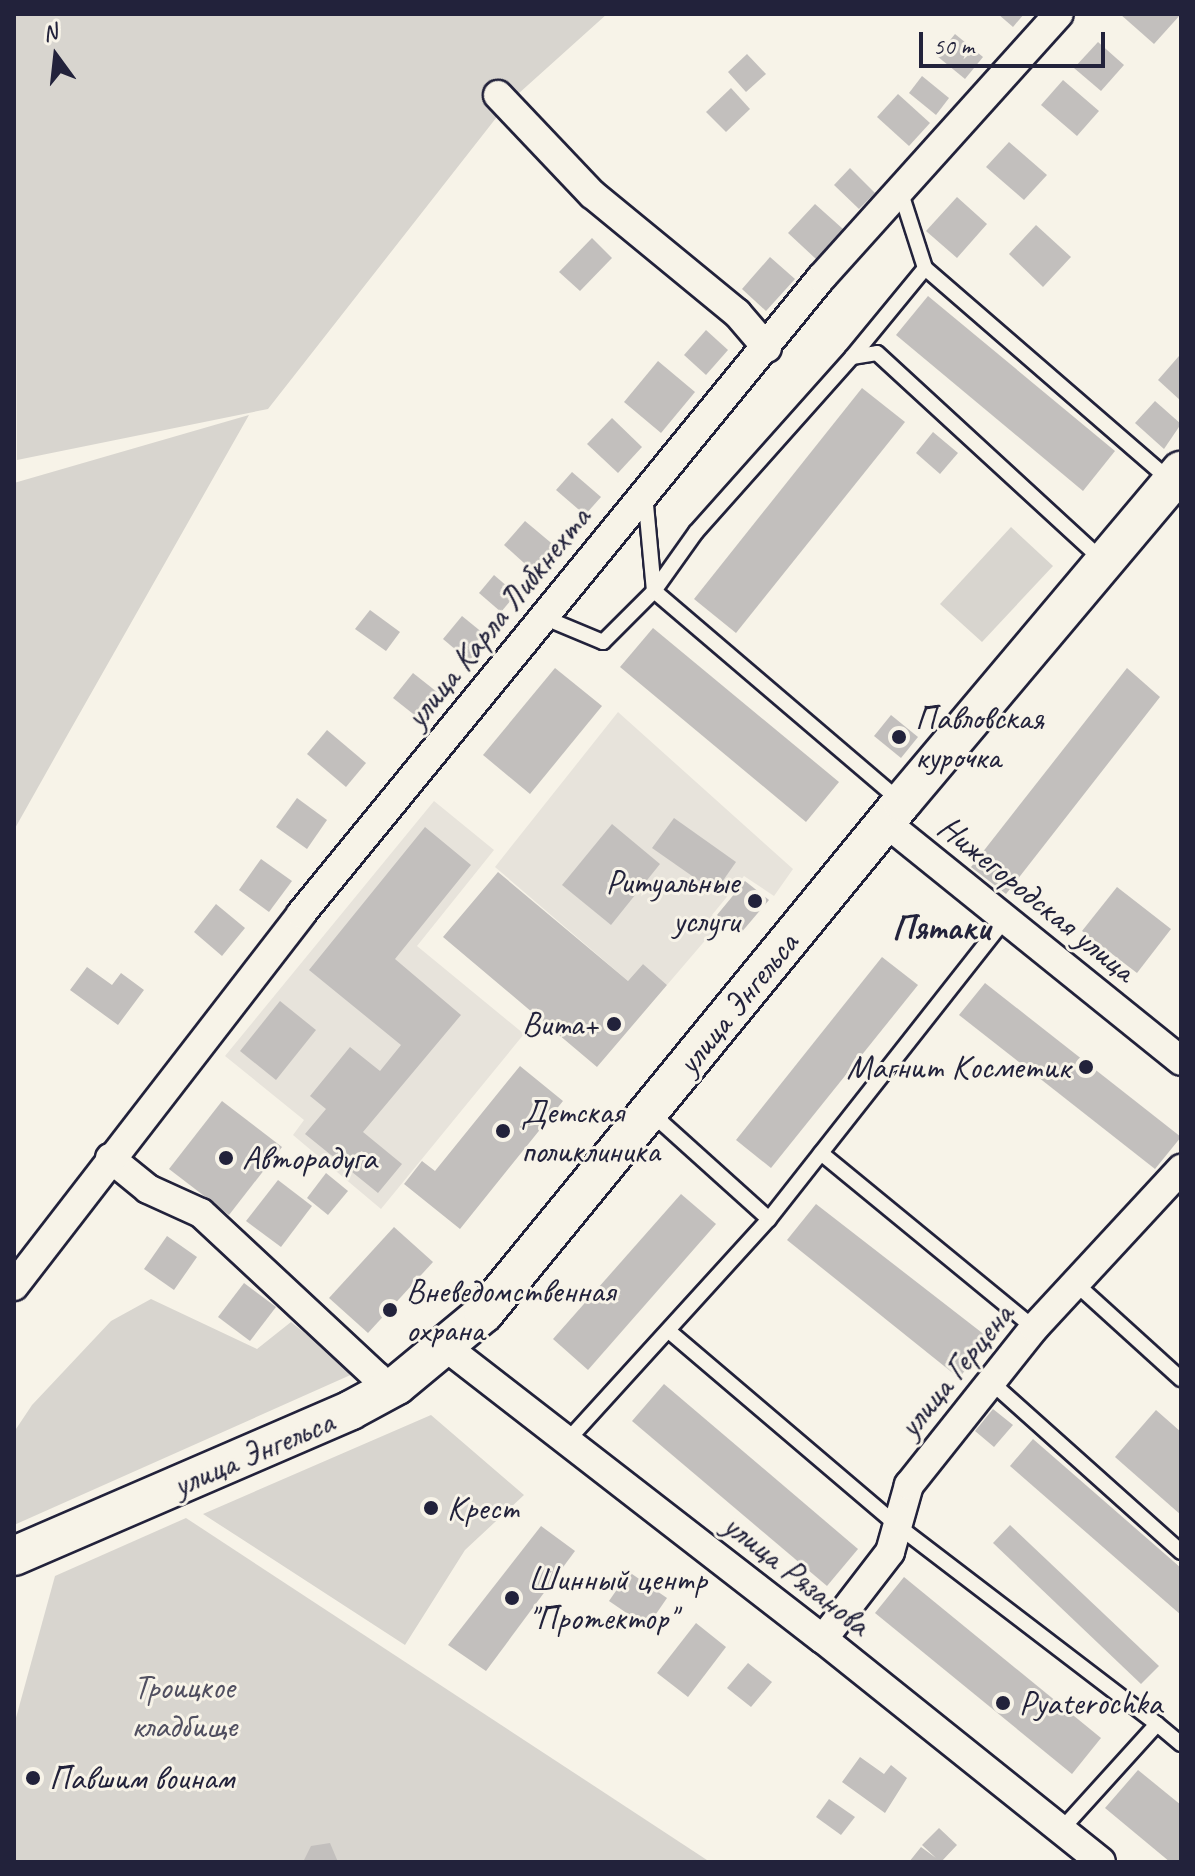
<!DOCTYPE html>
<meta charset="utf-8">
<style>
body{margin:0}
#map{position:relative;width:1195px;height:1876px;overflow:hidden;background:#f7f3e8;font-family:Caveat,sans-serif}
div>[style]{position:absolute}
.built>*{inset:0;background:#e7e3db}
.green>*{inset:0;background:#d8d5cf}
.building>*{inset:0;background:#c2bfbd}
.roads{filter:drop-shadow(2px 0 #22223b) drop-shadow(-2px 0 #22223b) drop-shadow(0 2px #22223b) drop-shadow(0 -2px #22223b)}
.lane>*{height:14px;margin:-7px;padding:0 7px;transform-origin:7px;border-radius:7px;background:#f7f3e8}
.street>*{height:28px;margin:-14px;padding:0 14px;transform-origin:14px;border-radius:14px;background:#f7f3e8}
.secondary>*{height:38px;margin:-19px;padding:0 19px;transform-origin:19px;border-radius:19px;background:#f7f3e8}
.dots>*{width:22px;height:22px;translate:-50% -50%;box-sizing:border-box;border:4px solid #f7f3e8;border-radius:50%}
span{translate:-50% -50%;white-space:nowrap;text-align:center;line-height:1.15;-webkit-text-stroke:6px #f7f3e8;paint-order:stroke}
.street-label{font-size:34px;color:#22223b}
.poi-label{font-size:34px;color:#22223b}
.left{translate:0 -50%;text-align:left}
.right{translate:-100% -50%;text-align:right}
.park-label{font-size:34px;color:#504f60}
.neighbourhood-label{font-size:36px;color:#22223b;font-weight:700}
.frame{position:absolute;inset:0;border:16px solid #22223b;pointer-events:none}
.north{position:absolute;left:16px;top:16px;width:80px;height:80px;-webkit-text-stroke:6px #f7f3e8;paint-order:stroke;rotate:345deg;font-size:22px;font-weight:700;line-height:32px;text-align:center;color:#22223b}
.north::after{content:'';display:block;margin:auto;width:28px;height:36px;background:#22223b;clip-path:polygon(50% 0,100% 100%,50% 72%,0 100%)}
.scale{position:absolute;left:919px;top:32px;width:186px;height:36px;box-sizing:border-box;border:4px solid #22223b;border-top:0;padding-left:10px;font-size:24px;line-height:28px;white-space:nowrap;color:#22223b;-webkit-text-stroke:6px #f7f3e8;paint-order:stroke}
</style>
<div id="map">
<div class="built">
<i style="clip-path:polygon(618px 712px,793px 869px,774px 896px,744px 876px,712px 915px,720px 923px,667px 985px,643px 964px,628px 981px,495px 867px)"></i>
<i style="clip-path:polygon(434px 801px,494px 850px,417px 946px,524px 1034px,381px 1209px,293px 1135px,304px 1120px,225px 1056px)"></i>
</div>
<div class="green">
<i style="clip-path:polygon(14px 14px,607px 14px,507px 104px,268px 409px,17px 460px)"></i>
<i style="clip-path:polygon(249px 415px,68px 734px,14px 830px,14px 483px)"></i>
<i style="clip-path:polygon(1011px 527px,1053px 566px,982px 642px,940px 604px)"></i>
<i style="clip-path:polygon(151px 1299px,257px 1349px,291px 1322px,355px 1373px,14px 1525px,14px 1432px,32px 1405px,111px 1321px)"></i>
<i style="clip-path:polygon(431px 1415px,524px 1495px,465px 1550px,405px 1645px,203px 1514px)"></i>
<i style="clip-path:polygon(186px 1518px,710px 1862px,14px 1862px,14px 1725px,55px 1576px)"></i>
</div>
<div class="building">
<i style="clip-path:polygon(998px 14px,1024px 14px,1013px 27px)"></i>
<i style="clip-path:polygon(1120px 14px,1181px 14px,1154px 44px)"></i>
<i style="clip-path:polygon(955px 34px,983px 57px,965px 79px,937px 56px)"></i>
<i style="clip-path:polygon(1098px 42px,1124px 65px,1101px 91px,1074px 68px)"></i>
<i style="clip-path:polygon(747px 54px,766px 74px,746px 92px,728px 72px)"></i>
<i style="clip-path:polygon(922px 76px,949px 98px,936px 115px,909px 93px)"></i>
<i style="clip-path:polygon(1063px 80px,1099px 111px,1077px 136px,1041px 105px)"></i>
<i style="clip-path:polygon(731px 88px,750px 109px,726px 132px,706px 112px)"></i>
<i style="clip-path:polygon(898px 94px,930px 123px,909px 146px,877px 117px)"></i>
<i style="clip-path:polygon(1009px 142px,1047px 175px,1024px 200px,986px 167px)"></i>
<i style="clip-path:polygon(850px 168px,875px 193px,859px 209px,834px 185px)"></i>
<i style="clip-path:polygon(957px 197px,987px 224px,957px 258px,926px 231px)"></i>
<i style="clip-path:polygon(815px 204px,843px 229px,816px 259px,788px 233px)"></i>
<i style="clip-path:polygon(1036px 225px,1071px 257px,1043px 287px,1009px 254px)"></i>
<i style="clip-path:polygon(592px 238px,612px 258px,580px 291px,559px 272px)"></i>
<i style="clip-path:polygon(770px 257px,795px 279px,766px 311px,742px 289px)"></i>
<i style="clip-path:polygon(928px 296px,1115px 451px,1083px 491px,896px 335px)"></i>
<i style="clip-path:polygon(706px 330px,728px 350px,706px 375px,684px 355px)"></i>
<i style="clip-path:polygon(1179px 356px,1181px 357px,1181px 401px,1158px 380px)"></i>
<i style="clip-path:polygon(658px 361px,695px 392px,661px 433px,624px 402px)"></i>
<i style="clip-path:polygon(862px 388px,905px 422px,736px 633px,694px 599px)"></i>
<i style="clip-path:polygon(1155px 401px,1181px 424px,1164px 449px,1135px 423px)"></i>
<i style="clip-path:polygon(612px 418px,642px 447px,618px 473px,587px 444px)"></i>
<i style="clip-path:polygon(933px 432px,958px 453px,940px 474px,916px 453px)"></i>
<i style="clip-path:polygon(572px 472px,601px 497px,585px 515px,556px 490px)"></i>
<i style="clip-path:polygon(525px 521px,556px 547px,534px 572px,504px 545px)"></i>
<i style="clip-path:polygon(494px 575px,516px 594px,501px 612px,479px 593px)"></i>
<i style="clip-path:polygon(370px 610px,400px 632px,386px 651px,355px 629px)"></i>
<i style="clip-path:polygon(462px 616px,489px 638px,469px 661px,443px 639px)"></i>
<i style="clip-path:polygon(653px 628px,839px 782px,806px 822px,620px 667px)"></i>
<i style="clip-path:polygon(555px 668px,602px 706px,530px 794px,483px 755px)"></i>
<i style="clip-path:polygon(1127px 668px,1160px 697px,1006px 894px,971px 867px)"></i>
<i style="clip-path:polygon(413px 673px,437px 692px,417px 717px,393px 698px)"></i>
<i style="clip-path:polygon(891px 715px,918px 737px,901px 758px,874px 736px)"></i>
<i style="clip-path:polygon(327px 730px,366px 763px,346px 787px,307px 754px)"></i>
<i style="clip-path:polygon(297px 798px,327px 820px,307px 849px,276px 827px)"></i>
<i style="clip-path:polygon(674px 818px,736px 862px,715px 892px,652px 848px)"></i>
<i style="clip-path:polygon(612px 824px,660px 864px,611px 925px,562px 885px)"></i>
<i style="clip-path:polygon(425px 827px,471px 865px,395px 959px,461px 1015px,363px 1132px,402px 1164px,378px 1193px,305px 1134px,326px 1109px,310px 1096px,350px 1047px,380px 1071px,401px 1045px,309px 970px)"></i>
<i style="clip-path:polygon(261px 859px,292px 881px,269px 912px,239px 890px)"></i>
<i style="clip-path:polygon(498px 872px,628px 981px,643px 964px,667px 985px,597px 1067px,443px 937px)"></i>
<i style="clip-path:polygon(745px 881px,769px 900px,740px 934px,717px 915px)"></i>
<i style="clip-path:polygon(1117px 887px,1171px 929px,1137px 973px,1082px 931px)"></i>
<i style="clip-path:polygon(216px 904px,245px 928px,222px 956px,194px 932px)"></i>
<i style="clip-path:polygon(882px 957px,918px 985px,771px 1168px,736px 1140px)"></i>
<i style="clip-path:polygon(87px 967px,112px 985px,121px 973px,144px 990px,118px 1025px,70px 990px)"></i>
<i style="clip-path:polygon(985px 983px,1181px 1137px,1155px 1169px,959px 1015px)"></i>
<i style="clip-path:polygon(280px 1001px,316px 1030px,276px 1080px,240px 1051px)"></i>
<i style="clip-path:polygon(520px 1066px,563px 1101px,460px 1229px,404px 1184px,422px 1161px,435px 1171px)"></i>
<i style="clip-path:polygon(222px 1101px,282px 1147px,229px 1215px,169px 1169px)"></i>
<i style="clip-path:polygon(326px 1173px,348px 1191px,328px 1215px,307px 1198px)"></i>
<i style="clip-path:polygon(278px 1180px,312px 1206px,281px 1247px,246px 1221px)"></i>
<i style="clip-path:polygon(681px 1194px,716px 1224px,588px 1370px,553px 1339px)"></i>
<i style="clip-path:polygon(816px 1204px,990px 1339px,959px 1378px,787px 1240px)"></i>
<i style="clip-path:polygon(394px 1227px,433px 1262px,368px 1333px,329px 1298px)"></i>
<i style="clip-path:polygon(167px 1236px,197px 1257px,174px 1290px,144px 1269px)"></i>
<i style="clip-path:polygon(244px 1283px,276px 1307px,250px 1341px,218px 1317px)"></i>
<i style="clip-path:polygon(664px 1384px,858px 1549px,827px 1586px,632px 1421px)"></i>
<i style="clip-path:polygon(993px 1409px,1013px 1425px,994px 1447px,975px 1431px)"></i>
<i style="clip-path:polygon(1156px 1410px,1181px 1432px,1181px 1515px,1115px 1457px)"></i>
<i style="clip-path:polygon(1033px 1439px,1181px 1568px,1181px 1615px,1010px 1466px)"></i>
<i style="clip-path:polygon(1010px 1525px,1159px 1666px,1141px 1684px,993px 1543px)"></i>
<i style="clip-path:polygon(541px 1526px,575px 1551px,486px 1671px,448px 1645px)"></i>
<i style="clip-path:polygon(629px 1572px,667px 1598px,647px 1627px,609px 1601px)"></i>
<i style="clip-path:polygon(904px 1577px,1101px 1738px,1072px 1774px,875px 1613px)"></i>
<i style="clip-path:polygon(696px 1623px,726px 1647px,688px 1697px,657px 1673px)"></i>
<i style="clip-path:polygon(748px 1663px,772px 1682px,751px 1707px,727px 1688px)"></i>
<i style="clip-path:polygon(860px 1757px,884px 1774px,891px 1765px,907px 1778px,885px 1813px,842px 1782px)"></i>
<i style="clip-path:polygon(1138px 1770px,1181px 1805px,1181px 1862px,1170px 1862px,1105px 1808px)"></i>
<i style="clip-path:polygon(829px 1799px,855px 1817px,841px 1835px,816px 1817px)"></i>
<i style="clip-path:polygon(939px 1828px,957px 1845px,941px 1862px,909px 1862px,921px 1847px,936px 1858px,922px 1845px)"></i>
<i style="clip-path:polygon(330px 1843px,338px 1862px,303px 1862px,311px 1846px)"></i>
</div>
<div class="roads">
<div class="lane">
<i style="left:925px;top:268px;width:324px;rotate:40.9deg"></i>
<i style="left:852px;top:357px;width:115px;rotate:-50.6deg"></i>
<i style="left:925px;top:268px;width:82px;rotate:-107.8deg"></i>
<i style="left:543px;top:617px;width:65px;rotate:22.6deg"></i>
<i style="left:603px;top:642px;width:72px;rotate:-45deg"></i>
<i style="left:654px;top:591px;width:97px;rotate:-95.3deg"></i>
<i style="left:899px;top:800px;width:322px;rotate:-139.5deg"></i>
<i style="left:654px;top:591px;width:72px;rotate:-54.6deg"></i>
<i style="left:696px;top:532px;width:234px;rotate:-48.3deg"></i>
<i style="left:852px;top:357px;width:25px;rotate:-9deg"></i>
<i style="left:877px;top:353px;width:309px;rotate:42.6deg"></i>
<i style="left:650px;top:1112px;width:160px;rotate:42deg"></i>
<i style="left:821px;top:1153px;width:276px;rotate:39.4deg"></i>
<i style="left:1075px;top:1283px;width:143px;rotate:42.2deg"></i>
<i style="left:670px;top:1332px;width:299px;rotate:40.4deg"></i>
<i style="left:898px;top:1526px;width:326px;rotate:37.4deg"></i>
<i style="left:991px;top:1382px;width:255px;rotate:41.8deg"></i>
<i style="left:567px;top:1441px;width:300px;rotate:-47.7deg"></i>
<i style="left:769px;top:1219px;width:382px;rotate:-51.8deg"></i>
<i style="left:1061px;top:1830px;width:143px;rotate:-47.8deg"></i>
<i style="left:1157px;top:1724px;width:31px;rotate:40deg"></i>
</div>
<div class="street">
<i style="left:498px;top:95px;width:137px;rotate:46.5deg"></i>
<i style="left:592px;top:194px;width:188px;rotate:39.4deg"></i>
<i style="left:737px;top:313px;width:46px;rotate:49.4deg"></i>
<i style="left:885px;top:822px;width:380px;rotate:38.9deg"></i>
<i style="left:110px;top:1158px;width:49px;rotate:39.2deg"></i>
<i style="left:148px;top:1189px;width:58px;rotate:24.4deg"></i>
<i style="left:201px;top:1213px;width:241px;rotate:43deg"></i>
<i style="left:377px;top:1377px;width:17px;rotate:62deg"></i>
<i style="left:14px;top:1286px;width:470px;rotate:-52.3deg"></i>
<i style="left:301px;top:914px;width:822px;rotate:-50.73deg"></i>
<i style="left:821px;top:278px;width:355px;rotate:-48deg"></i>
<i style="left:446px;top:1347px;width:477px;rotate:37.8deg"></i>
<i style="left:823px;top:1639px;width:356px;rotate:38.7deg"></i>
<i style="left:823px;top:1639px;width:110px;rotate:-52.4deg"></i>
<i style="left:890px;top:1552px;width:70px;rotate:-74.2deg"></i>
<i style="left:909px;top:1485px;width:201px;rotate:-51.5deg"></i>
<i style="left:1034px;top:1328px;width:217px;rotate:-47.2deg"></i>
</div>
<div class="secondary">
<i style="left:14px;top:1556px;width:367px;rotate:-23.4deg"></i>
<i style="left:351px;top:1410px;width:52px;rotate:-28.5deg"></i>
<i style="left:397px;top:1385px;width:113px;rotate:-39.6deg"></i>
<i style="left:484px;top:1313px;width:660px;rotate:-50.72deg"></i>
<i style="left:902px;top:802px;width:433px;rotate:-49.9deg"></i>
</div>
</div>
<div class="dots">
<i style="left:899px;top:737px;background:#22223b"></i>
<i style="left:755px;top:901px;background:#22223b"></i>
<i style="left:614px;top:1024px;background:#22223b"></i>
<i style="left:1086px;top:1067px;background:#22223b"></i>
<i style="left:503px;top:1131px;background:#22223b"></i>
<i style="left:226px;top:1158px;background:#22223b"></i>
<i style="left:390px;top:1310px;background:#22223b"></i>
<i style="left:431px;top:1508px;background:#22223b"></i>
<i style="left:512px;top:1598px;background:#22223b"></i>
<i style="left:1003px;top:1703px;background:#22223b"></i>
<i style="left:33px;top:1778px;background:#22223b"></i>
</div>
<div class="street-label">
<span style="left:497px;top:617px;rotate:-51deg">улица Карла Либкнехта</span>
<span style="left:1037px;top:898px;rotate:39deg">Нижегородская улица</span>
<span style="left:737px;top:1003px;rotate:-51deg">улица Энгельса</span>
<span style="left:955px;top:1370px;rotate:-51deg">улица Герцена</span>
<span style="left:253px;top:1453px;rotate:-23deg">улица Энгельса</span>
<span style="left:797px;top:1574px;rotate:38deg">улица Рязанова</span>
</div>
<div class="poi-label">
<span class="left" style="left:915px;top:737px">Павловская<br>курочка</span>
<span class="right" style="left:739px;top:901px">Ритуальные<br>услуги</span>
<span class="right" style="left:598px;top:1024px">Вита+</span>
<span class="right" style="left:1070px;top:1067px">Магнит Косметик</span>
<span class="left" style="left:521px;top:1131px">Детская<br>поликлиника</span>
<span class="left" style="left:242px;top:1158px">Авторадуга</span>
<span class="left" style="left:406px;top:1310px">Вневедомственная<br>охрана</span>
<span class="left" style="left:447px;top:1508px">Крест</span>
<span class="left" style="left:528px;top:1598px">Шинный центр<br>"Протектор"</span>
<span class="left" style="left:1019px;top:1703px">Pyaterochka</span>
<span class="left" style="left:49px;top:1778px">Павшим воинам</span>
</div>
<div class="park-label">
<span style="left:184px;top:1706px">Троицкое<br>кладбище</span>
</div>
<div class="neighbourhood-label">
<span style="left:941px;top:928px">Пятаки</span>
</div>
<div class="frame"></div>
<div class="north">N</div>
<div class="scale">50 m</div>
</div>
